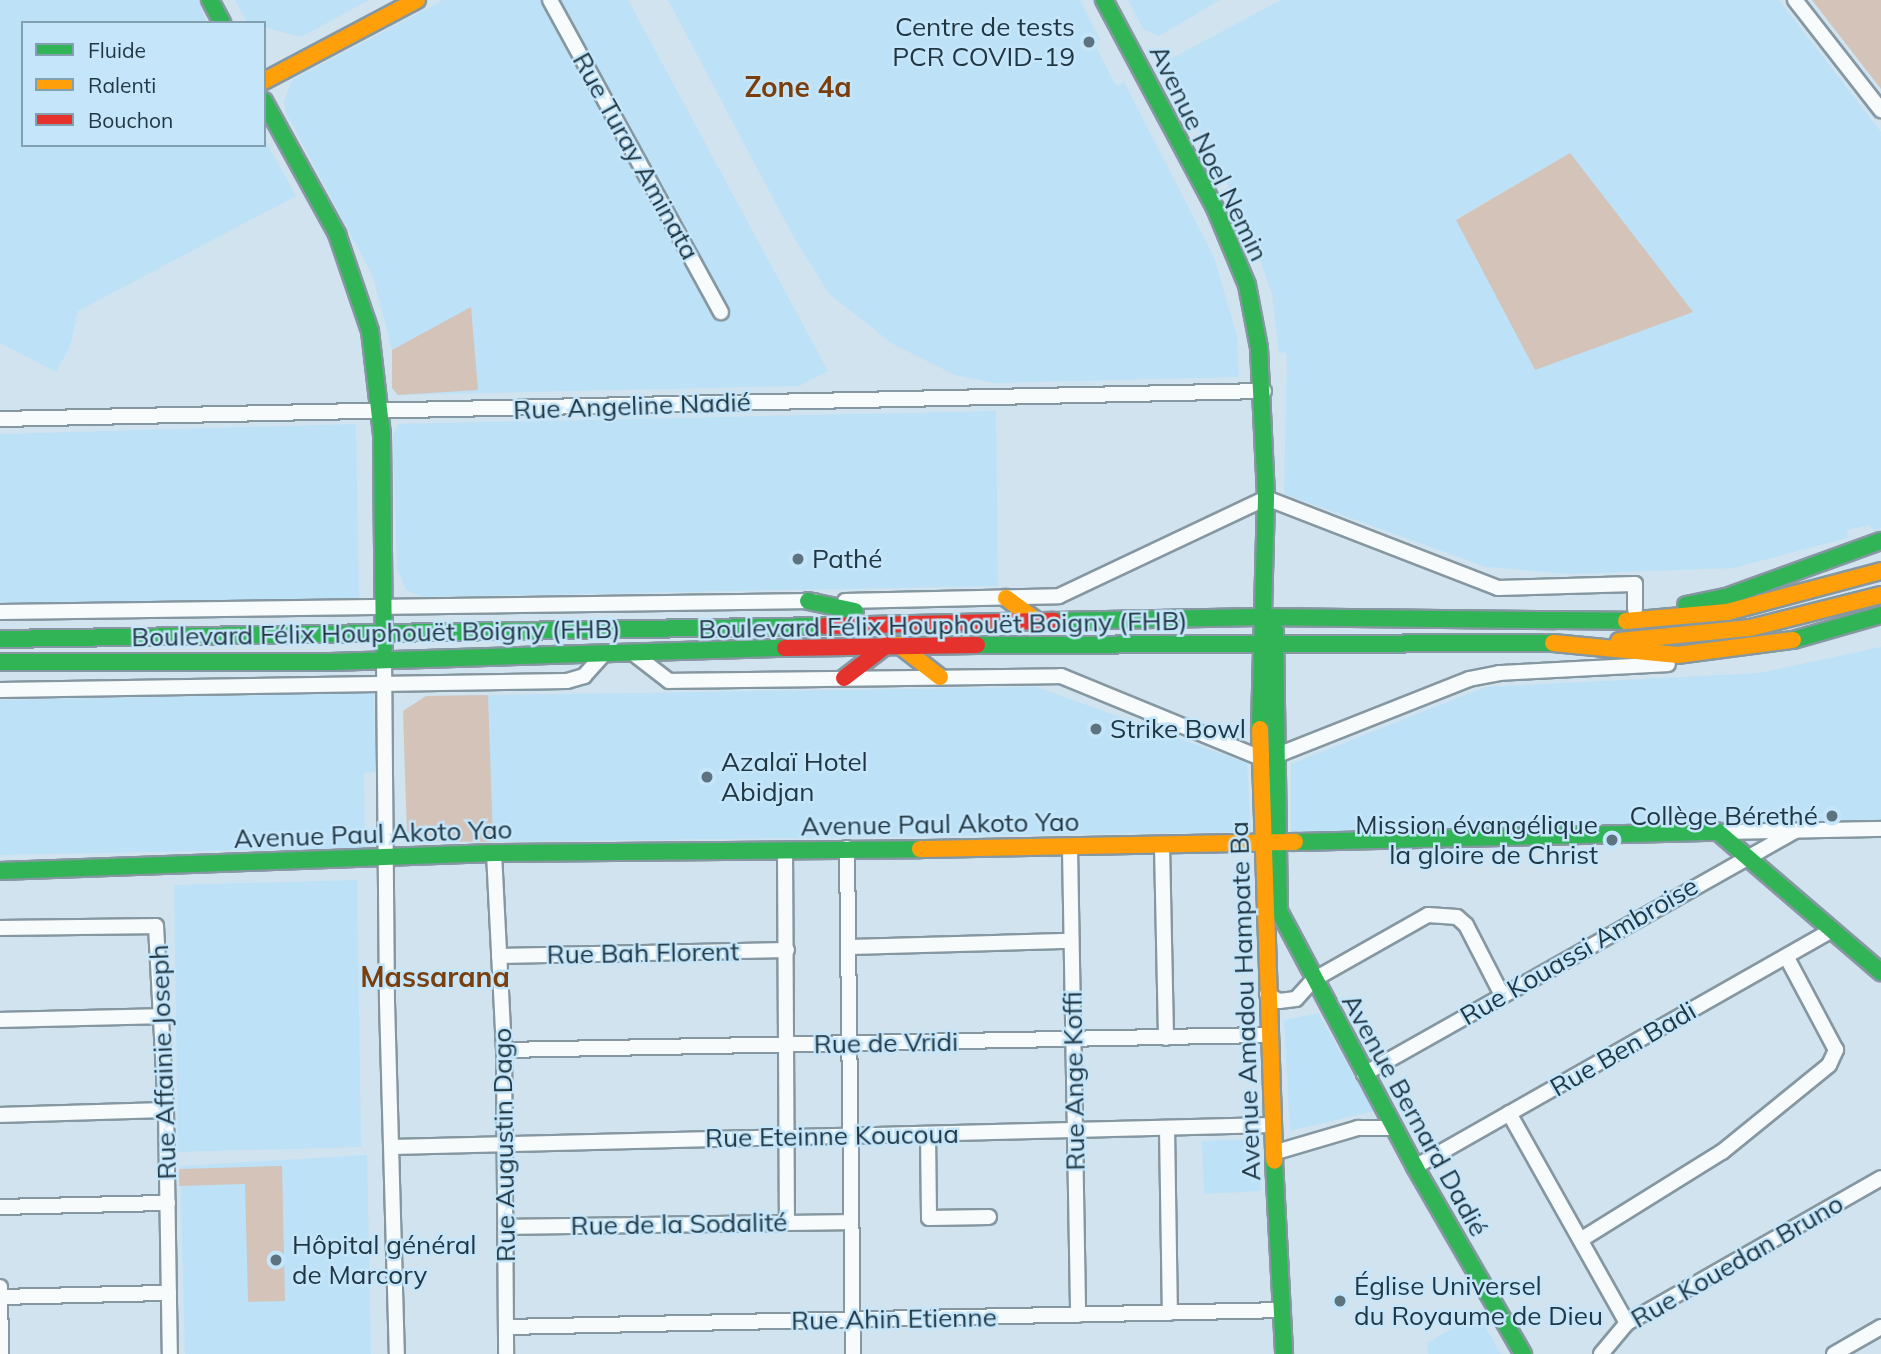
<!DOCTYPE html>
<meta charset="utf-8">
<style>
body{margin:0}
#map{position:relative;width:1881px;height:1354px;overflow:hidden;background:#d1e3ee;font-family:Mulish,sans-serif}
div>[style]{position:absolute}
.built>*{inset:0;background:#bde1f7}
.green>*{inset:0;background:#d3c3b9}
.roads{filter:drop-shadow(2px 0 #8597a1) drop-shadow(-2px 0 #8597a1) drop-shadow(0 2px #8597a1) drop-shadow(0 -2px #8597a1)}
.street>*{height:14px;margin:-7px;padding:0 7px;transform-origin:7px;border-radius:7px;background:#f8fbfc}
.fast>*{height:16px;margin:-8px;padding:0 8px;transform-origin:8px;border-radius:8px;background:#30b455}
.slow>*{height:16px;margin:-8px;padding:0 8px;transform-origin:8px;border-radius:8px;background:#ff9f0a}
.jam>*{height:16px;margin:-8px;padding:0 8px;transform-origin:8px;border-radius:8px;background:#e5322d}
.dots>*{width:19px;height:19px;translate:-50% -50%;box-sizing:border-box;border:4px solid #c5e6fa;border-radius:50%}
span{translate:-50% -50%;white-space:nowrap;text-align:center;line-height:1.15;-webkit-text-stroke:5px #c5e6fa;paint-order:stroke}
.poi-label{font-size:26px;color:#1f3643}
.right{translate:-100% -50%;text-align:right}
.left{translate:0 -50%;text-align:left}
.street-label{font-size:26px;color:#1f3643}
.neighbourhood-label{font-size:28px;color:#7a3f0d;font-weight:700}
.legend{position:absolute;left:21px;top:21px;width:245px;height:126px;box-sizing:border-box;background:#c5e6fa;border:2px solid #83a0b1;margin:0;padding:9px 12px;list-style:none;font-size:21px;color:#1f3643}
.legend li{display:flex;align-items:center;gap:14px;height:35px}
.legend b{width:35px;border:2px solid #83a0b1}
</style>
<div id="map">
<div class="built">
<i style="clip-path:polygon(0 0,198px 0,207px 23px,23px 23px,23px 145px,264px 145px,264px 138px,296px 196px,78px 311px,70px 346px,56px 372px,0 343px)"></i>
<i style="clip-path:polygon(235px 0,369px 0,301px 37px,264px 27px,264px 23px,247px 22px)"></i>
<i style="clip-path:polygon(443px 0,628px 0,828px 371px,799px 386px,398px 395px,392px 388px,392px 350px,373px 277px,286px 113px,284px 101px,292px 80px)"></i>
<i style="clip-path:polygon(668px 0,1080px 0,1100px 40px,1094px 43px,1116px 86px,1124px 82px,1214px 257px,1237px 336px,1239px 377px,993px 383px,955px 375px,893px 344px,829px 294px,792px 234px)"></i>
<i style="clip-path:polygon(1128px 0,1220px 0,1159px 36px,1143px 29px)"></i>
<i style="clip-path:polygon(evenodd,1281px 0,1779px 0,1881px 132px,1881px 528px,1874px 532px,1870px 525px,1847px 530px,1848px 538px,1733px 568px,1569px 574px,1486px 567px,1284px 494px,1287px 358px,1286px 352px,1279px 353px,1272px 294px,1243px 213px,1163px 63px,1281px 0,1571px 153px,1535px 370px,1456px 219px,1571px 153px)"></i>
<i style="clip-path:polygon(996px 411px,998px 586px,422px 597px,406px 590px,397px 568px,393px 434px,399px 424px)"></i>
<i style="clip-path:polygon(356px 424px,359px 598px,0 605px,0 434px)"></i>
<i style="clip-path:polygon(1881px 647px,1881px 822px,1291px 834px,1291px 764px,1485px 687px,1759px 673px)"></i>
<i style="clip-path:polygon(1037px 687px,1247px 763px,1251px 832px,493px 842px,417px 841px,407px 833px,403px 711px,426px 696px)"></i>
<i style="clip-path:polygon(374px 693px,375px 772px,364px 773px,365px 848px,0 855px,0 700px)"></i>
<i style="clip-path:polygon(357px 880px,361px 1147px,178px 1152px,174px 885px)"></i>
<i style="clip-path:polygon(1318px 1013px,1374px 1111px,1290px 1131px,1284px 1020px)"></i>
<i style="clip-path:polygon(1258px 1139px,1261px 1191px,1204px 1194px,1202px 1141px)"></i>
<i style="clip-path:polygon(367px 1155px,371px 1354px,185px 1354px,180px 1166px)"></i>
<i style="clip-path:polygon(1478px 1314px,1501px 1354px,1428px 1354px,1427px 1343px)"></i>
</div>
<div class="green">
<i style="clip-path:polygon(1812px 0,1881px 0,1881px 89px)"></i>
<i style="clip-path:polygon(1570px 153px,1693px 312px,1535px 370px,1456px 220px)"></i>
<i style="clip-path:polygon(471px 307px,478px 390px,398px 395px,392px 388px,392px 350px)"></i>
<i style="clip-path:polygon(488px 695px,493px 842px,417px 841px,407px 833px,403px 711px,426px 696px)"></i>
<i style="clip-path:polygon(282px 1166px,285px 1301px,248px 1302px,245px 1184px,179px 1186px,179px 1169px)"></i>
</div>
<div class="roads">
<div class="street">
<i style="left:550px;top:0;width:356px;rotate:61.3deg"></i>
<i style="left:1795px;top:0;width:140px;rotate:52deg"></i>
<i style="left:0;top:419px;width:1264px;rotate:-1.27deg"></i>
<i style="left:845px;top:601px;width:214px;rotate:-1.3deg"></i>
<i style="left:1059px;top:596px;width:229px;rotate:-25.3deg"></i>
<i style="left:1266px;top:498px;width:249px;rotate:21.2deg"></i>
<i style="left:1498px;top:588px;width:137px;rotate:-1.7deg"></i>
<i style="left:1635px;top:584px;width:25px;rotate:90deg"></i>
<i style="left:0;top:612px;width:814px;rotate:-0.77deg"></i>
<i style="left:634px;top:654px;width:44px;rotate:37.6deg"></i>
<i style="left:669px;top:681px;width:392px;rotate:-0.7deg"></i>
<i style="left:1061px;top:676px;width:216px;rotate:22.3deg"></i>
<i style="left:384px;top:659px;width:343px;rotate:89.5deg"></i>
<i style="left:387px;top:1002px;width:352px;rotate:88.4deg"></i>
<i style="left:0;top:690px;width:567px;rotate:-0.91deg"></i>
<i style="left:567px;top:681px;width:18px;rotate:-16deg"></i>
<i style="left:584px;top:676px;width:30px;rotate:-48deg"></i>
<i style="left:1275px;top:756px;width:209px;rotate:-21.6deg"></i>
<i style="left:1469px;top:679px;width:31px;rotate:-11deg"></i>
<i style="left:1499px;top:673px;width:169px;rotate:-3deg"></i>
<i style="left:1718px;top:832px;width:163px;rotate:-1.1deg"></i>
<i style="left:1162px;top:845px;width:193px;rotate:88.8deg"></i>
<i style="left:847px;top:848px;width:506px;rotate:89.32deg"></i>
<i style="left:1070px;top:848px;width:467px;rotate:89deg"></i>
<i style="left:785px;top:850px;width:373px;rotate:89.7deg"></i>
<i style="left:494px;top:853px;width:197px;rotate:87.1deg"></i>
<i style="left:504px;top:1050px;width:304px;rotate:89.6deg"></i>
<i style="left:0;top:928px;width:156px;rotate:-0.7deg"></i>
<i style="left:156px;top:926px;width:184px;rotate:86.9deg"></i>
<i style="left:166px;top:1110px;width:244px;rotate:89.1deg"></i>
<i style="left:850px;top:947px;width:221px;rotate:-1.6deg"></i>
<i style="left:499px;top:956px;width:288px;rotate:-1.2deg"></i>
<i style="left:1267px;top:994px;width:14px;rotate:30deg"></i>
<i style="left:1279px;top:1001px;width:17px;rotate:-7deg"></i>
<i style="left:1296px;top:999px;width:25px;rotate:-48deg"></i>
<i style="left:1313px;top:980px;width:132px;rotate:-29.5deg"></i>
<i style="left:1428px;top:915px;width:29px;rotate:4deg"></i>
<i style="left:1457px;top:917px;width:12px;rotate:42deg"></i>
<i style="left:1466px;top:925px;width:79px;rotate:62.8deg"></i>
<i style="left:0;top:1020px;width:161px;rotate:-1.4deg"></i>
<i style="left:504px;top:1050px;width:763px;rotate:-1.13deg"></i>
<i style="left:1364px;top:1074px;width:495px;rotate:-29.4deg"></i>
<i style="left:1509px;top:1113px;width:241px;rotate:60.7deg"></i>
<i style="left:0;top:1115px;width:166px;rotate:-1.7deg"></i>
<i style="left:1167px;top:1128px;width:185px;rotate:89.1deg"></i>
<i style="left:928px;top:1134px;width:84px;rotate:89.3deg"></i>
<i style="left:929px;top:1218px;width:60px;rotate:-1deg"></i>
<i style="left:392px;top:1147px;width:880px;rotate:-1.43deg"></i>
<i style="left:1273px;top:1153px;width:89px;rotate:-16.4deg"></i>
<i style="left:1358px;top:1128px;width:36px"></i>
<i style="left:1415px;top:1167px;width:478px;rotate:-29.6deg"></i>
<i style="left:0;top:1207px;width:168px;rotate:-1.4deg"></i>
<i style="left:507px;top:1227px;width:344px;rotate:-0.8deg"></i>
<i style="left:1582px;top:1239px;width:165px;rotate:-31.9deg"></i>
<i style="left:1722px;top:1152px;width:138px;rotate:-39.1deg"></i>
<i style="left:1829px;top:1065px;width:17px;rotate:-65deg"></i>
<i style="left:1836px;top:1050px;width:106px;rotate:-118deg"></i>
<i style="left:0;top:1287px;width:67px;rotate:89.1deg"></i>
<i style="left:0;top:1297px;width:169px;rotate:-1.4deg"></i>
<i style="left:506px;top:1327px;width:776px;rotate:-1.25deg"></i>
<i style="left:1601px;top:1354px;width:40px;rotate:-50deg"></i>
<i style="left:1627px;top:1323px;width:292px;rotate:-29.7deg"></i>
<i style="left:1834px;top:1354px;width:54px;rotate:-29.9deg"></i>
</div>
<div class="fast">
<i style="left:210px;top:0;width:26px;rotate:62deg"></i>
<i style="left:1104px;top:0;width:236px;rotate:61.9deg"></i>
<i style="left:1215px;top:208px;width:83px;rotate:67.4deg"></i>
<i style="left:1247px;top:285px;width:64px;rotate:79.2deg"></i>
<i style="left:1259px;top:348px;width:150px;rotate:87.3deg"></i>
<i style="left:1266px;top:498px;width:231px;rotate:91.5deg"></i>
<i style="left:264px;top:101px;width:152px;rotate:61.2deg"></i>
<i style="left:337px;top:234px;width:102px;rotate:71.2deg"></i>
<i style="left:370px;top:331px;width:105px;rotate:83.4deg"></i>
<i style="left:382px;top:435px;width:213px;rotate:89.5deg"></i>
<i style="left:808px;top:601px;width:48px;rotate:12deg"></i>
<i style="left:1686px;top:605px;width:41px;rotate:-11.3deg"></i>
<i style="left:1726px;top:597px;width:165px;rotate:-19.9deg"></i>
<i style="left:1054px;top:621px;width:204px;rotate:-1.1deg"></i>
<i style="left:1258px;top:617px;width:368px;rotate:0.6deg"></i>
<i style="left:1275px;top:631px;width:280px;rotate:89.2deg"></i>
<i style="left:1279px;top:911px;width:290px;rotate:62deg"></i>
<i style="left:1415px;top:1167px;width:216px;rotate:60deg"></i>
<i style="left:0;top:639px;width:825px;rotate:-0.9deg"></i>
<i style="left:1793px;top:640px;width:91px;rotate:-15.9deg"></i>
<i style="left:977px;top:645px;width:576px;rotate:-0.2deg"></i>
<i style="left:0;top:662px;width:330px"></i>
<i style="left:330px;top:662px;width:455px;rotate:-1.8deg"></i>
<i style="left:1295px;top:842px;width:423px;rotate:-1.4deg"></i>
<i style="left:1718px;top:832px;width:215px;rotate:40.7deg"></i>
<i style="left:0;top:871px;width:494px;rotate:-2.1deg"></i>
<i style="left:494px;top:853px;width:426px;rotate:-0.5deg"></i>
<i style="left:1274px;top:1161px;width:193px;rotate:87deg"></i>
</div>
<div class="slow">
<i style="left:264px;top:81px;width:173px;rotate:-27.9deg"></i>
<i style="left:1006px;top:598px;width:42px;rotate:36.3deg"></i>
<i style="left:1626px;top:621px;width:101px;rotate:-5.1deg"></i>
<i style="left:1727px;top:612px;width:159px;rotate:-14.9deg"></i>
<i style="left:1619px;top:641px;width:132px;rotate:-5.7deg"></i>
<i style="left:1750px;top:628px;width:135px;rotate:-14.1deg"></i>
<i style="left:1553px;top:643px;width:125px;rotate:5.5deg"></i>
<i style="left:1677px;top:655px;width:117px;rotate:-7.4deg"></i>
<i style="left:899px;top:645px;width:52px;rotate:38deg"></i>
<i style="left:1260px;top:729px;width:432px;rotate:88.1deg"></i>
<i style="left:920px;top:849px;width:375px;rotate:-1.1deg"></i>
</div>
<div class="jam">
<i style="left:825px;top:626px;width:229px;rotate:-1.3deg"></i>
<i style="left:785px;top:648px;width:192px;rotate:-0.9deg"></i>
<i style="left:844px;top:678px;width:54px;rotate:-37.5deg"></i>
</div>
</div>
<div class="dots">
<i style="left:1089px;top:42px;background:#5d737f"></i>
<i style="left:798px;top:559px;background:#5d737f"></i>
<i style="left:1096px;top:729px;background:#5d737f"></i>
<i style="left:707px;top:777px;background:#5d737f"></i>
<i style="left:1832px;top:816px;background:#5d737f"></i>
<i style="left:1612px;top:840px;background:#5d737f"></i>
<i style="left:276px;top:1260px;background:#5d737f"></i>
<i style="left:1340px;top:1301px;background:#5d737f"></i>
</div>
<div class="poi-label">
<span class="right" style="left:1075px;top:42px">Centre de tests<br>PCR COVID-19</span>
<span class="left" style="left:812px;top:559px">Pathé</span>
<span class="left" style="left:1110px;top:729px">Strike Bowl</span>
<span class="left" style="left:721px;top:777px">Azalaï Hotel<br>Abidjan</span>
<span class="right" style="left:1818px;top:816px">Collège Bérethé</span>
<span class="right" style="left:1598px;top:840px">Mission évangélique<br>la gloire de Christ</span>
<span class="left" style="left:292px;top:1260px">Hôpital général<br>de Marcory</span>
<span class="left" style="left:1354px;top:1301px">Église Universel<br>du Royaume de Dieu</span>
</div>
<div class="street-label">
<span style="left:1209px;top:153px;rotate:64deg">Avenue Noel Nemin</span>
<span style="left:636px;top:156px;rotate:61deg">Rue Turay Aminata</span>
<span style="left:632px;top:406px;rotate:-2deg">Rue Angeline Nadié</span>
<span style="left:943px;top:625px;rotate:-1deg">Boulevard Félix Houphouët Boigny (FHB)</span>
<span style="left:376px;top:633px;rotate:-1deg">Boulevard Félix Houphouët Boigny (FHB)</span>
<span style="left:940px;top:824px;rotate:-1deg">Avenue Paul Akoto Yao</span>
<span style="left:373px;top:834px;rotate:-2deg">Avenue Paul Akoto Yao</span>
<span style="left:1579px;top:951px;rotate:-30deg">Rue Kouassi Ambroise</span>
<span style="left:643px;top:953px;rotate:-1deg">Rue Bah Florent</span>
<span style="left:1245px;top:1001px;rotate:-92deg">Avenue Amadou Hampate Ba</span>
<span style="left:886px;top:1043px;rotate:-1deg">Rue de Vridi</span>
<span style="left:1623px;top:1049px;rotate:-30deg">Rue Ben Badi</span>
<span style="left:163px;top:1062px;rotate:-92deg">Rue Affainie Joseph</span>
<span style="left:1074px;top:1081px;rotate:-91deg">Rue Ange Koffi</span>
<span style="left:1415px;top:1115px;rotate:61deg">Avenue Bernard Dadié</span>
<span style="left:832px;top:1136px;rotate:-1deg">Rue Eteinne Koucoua</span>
<span style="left:504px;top:1145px;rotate:-91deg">Rue Augustin Dago</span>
<span style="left:679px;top:1224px;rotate:-1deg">Rue de la Sodalité</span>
<span style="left:1737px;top:1261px;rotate:-30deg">Rue Kouedan Bruno</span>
<span style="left:894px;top:1319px;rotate:-1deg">Rue Ahin Etienne</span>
</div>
<div class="neighbourhood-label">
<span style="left:798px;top:87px">Zone 4a</span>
<span style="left:435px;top:977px">Massarana</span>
</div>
<ul class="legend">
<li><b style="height:9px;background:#30b455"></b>Fluide</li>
<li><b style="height:9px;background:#ff9f0a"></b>Ralenti</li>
<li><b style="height:9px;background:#e5322d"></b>Bouchon</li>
</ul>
</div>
